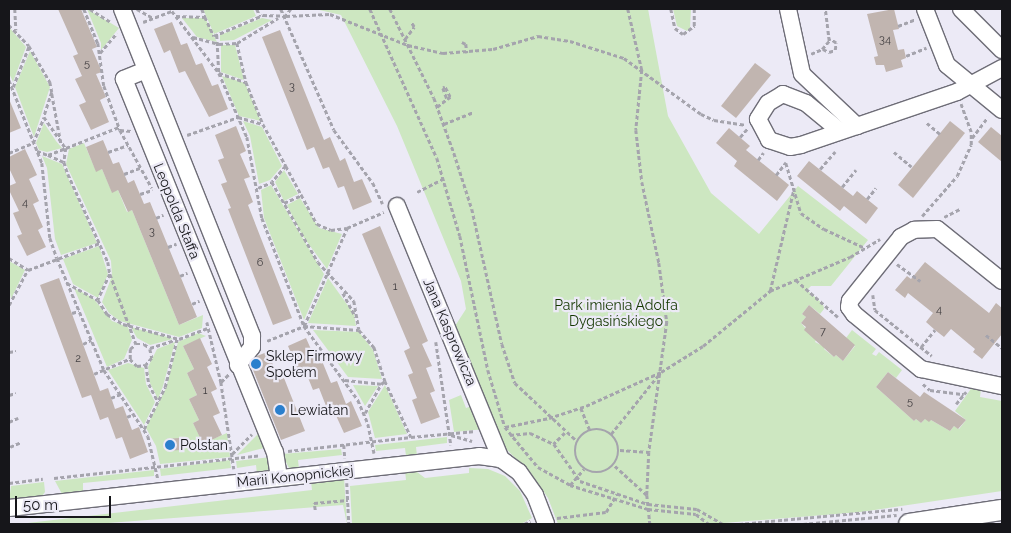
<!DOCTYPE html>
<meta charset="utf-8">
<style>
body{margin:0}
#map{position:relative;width:1011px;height:533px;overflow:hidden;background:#eceaf6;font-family:Raleway,sans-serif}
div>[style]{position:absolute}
.green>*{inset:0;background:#cde7c1}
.building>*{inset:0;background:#c1b5b0}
.path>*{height:2.5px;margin-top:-1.25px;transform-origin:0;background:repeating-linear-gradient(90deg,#a5a4ad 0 4px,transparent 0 6.5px)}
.path>.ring{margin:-1.25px;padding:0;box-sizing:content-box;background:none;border:2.5px solid #a5a4ad;border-radius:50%}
.roads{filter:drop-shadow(1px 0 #6e6d77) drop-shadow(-1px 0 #6e6d77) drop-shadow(0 1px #6e6d77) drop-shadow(0 -1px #6e6d77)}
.minor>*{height:16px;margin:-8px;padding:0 8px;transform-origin:8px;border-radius:8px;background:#fff}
.major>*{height:20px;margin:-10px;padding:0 10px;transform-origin:10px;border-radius:10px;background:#fff}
.dots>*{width:14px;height:14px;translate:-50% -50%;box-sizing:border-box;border:2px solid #eceaf6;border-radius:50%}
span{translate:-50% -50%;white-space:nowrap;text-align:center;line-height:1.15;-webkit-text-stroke:4.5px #eceaf6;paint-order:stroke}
.number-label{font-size:11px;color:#413e40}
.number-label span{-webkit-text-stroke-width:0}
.street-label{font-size:14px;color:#16161a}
.park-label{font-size:14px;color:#153800}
.poi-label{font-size:14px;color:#16161a}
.left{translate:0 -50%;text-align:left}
.frame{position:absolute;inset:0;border:10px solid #16161a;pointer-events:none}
.scale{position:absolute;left:15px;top:496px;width:96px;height:22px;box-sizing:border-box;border:2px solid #16161a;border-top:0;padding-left:6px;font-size:15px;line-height:18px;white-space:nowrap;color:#16161a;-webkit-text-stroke:4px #eceaf6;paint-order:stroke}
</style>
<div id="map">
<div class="green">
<i style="clip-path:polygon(87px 9px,119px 28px,101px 50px,101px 43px)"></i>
<i style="clip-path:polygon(203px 9px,253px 9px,256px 16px,214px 34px)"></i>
<i style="clip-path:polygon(315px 9px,648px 9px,668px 116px,711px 193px,759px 234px,798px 186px,868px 240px,831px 286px,811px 286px,807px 290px,823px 304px,824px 309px,820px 314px,809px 305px,802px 314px,806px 317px,801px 323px,816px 340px,815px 342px,825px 347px,824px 349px,834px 357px,836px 355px,843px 361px,855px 346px,846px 338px,852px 330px,876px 349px,872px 354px,876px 356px,879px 352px,902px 370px,896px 378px,888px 372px,876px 387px,914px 421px,916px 419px,921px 423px,925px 419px,931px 420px,950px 431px,954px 426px,959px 429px,966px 420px,955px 411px,973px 386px,981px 389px,980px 397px,1002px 401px,1002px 491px,861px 512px,711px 524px,558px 524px,548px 498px,530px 472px,505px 448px,462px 346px,455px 326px,466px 309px,461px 281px,397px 126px,341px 15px)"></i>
<i style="clip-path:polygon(673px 9px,691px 9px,690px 28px,687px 31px,677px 26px)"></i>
<i style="clip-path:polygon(182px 18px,205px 18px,217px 42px,197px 37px)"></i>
<i style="clip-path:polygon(262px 18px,272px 20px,234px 40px,220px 41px,220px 35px)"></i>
<i style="clip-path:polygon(9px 27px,26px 47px,13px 82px,9px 73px)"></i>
<i style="clip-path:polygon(221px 45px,235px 45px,244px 80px,221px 72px)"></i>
<i style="clip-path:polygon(30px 51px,50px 87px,34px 137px,15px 87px)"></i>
<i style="clip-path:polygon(222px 76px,245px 83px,261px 121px,239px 116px)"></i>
<i style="clip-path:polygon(243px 121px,262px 127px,282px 166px,270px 180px,259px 184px,250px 136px)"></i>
<i style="clip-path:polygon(44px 123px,56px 141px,62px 148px,47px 152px,39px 150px,36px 143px)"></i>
<i style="clip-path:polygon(84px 143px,96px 171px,102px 169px,112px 192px,118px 190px,127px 212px,132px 210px,179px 325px,203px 315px,202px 328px,179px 337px,120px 321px,109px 313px,102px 302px,112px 276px,111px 261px,66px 164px,69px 149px)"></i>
<i style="clip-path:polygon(42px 156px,62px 164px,97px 243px,61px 255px,55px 239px,47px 168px)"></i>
<i style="clip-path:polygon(284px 170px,298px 194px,284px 201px,275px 182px)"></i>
<i style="clip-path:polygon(271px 185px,324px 274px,304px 320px,264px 218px,261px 190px)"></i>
<i style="clip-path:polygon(300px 198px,319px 228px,342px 234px,327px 269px,302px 235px,287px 205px)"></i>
<i style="clip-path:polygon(99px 246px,108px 274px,98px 298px,73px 284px,63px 259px)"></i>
<i style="clip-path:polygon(9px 261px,25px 270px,11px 299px,9px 287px)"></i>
<i style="clip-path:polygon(328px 278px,354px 314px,356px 326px,308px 323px)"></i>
<i style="clip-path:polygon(74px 288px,93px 298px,112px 321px,128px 327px,132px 340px,124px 359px,107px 367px)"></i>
<i style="clip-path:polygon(131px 327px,171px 338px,173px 339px,150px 345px,137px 338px)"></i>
<i style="clip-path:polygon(313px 330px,359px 332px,373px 350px,382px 379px,348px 377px)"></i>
<i style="clip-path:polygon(198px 333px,206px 336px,183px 346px,194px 369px,187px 373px,197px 395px,189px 399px,199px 420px,193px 423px,203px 443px,227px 433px,230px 457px,160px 464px,156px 446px,146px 428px,166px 388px,178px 342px)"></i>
<i style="clip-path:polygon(175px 342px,163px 386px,158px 399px,150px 383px,148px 367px,157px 349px)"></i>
<i style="clip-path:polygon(128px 363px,144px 368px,146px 384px,155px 402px,144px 425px,108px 370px)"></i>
<i style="clip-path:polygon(353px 385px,378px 386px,365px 406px)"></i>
<i style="clip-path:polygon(385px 385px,407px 434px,375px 438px,368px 412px)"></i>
<i style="clip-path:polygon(461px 395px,466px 408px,475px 405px,485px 429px,454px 432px,449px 400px)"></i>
<i style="clip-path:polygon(261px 431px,267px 445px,264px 448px,237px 455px)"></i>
<i style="clip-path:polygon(447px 437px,447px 443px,416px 447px,417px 456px,406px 456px,405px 448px,376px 451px,375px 445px)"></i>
<i style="clip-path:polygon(341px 449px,342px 455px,298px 460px,299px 469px,289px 468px,282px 454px)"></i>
<i style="clip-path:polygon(271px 457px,270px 467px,265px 473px,257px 474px,256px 465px,237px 468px,236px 461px)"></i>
<i style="clip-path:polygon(230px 460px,231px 468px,161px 476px,160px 469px)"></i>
<i style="clip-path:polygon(469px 468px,488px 469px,505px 476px,520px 491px,532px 518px,521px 524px,352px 524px,350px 486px,406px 480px,405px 470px,413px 469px,425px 478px,469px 473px)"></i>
<i style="clip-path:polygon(154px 470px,154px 476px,83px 483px,83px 493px,62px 494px,55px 481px)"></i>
<i style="clip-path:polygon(344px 477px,347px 524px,343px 505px,95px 524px,19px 524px,312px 490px,311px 481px)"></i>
<i style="clip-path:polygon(44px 482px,45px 492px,40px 499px,9px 501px,11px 486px)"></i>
</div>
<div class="building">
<i style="clip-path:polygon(58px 9px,81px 9px,97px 47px,92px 49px,102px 72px,96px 74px,106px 97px,100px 100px,109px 122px,91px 130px,79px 105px,86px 102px,75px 79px,82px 76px,73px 56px,78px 54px)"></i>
<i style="clip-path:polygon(894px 9px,899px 29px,893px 30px,898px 50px,904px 49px,906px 58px,901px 60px,903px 67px,886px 72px,884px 65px,876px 65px,874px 57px,878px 56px,867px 14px)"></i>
<i style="clip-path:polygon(172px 22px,181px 45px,187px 43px,196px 65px,202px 63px,212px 86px,218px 84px,228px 109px,209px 117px,185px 71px,179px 73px,170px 50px,164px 53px,154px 29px)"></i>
<i style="clip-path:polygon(280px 30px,324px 140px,330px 137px,340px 161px,345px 158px,354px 182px,362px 179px,372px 202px,353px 210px,344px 186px,338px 188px,329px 167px,323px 169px,314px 147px,307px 150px,262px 37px)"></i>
<i style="clip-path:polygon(755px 63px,771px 75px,736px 118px,721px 106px)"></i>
<i style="clip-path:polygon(9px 99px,21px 128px,9px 133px)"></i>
<i style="clip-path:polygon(950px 121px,965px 133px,913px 198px,898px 185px)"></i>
<i style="clip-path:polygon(236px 126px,246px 151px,240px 154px,250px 177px,244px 179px,253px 202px,248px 205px,292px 318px,273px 325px,228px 209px,231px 208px,221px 184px,227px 182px,218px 160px,224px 158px,215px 135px)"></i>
<i style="clip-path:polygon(991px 127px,1002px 136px,1002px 162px,978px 142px)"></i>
<i style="clip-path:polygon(729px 128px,750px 146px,746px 150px,789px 185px,777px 201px,734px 166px,737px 161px,716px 143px)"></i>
<i style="clip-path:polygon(103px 140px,113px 164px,119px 162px,128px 183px,134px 180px,144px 204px,150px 202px,197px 317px,179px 325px,132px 210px,128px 212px,118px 190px,112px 193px,102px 169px,96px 172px,86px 147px)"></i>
<i style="clip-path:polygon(25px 149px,37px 175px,29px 179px,39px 201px,33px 204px,43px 227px,38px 230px,46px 247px,27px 256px,17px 236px,22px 234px,13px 213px,19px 211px,9px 190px,9px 186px,16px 183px,9px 168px,9px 157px)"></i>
<i style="clip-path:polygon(809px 161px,853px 196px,857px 191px,878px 208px,866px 224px,844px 206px,840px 211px,797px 176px)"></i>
<i style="clip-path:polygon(380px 226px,428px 341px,422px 344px,432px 366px,426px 368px,435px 391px,430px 393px,440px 417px,421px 424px,412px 400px,417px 398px,408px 375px,413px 373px,404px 351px,410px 348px,362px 234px)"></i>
<i style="clip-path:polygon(925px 262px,989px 313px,996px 303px,1002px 308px,1002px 334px,982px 359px,973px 352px,975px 349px,951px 329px,944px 337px,935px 330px,926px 322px,933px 313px,908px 293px,905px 298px,895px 290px,907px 276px,911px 279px)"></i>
<i style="clip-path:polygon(59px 278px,100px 391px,108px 388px,115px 409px,123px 406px,132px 430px,139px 427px,148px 452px,130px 459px,122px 437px,116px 439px,108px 417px,100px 420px,91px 395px,82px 398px,40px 285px)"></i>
<i style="clip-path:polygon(809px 305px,855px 345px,843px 361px,836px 355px,834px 357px,804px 330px,806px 327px,801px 323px,806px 317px,802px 314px)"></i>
<i style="clip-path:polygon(200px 338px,212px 364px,207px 367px,217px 389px,211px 392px,220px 413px,213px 416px,222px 435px,203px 444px,193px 423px,199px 420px,189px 399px,197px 395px,187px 373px,194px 369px,183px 346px)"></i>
<i style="clip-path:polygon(306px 338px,317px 363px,322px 361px,331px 383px,337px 381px,346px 404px,351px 401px,362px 426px,344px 433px,333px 409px,328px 411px,319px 388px,313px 390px,304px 368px,298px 370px,288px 346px)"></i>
<i style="clip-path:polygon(267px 352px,280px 380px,284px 378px,305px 431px,281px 440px,251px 365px,257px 356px)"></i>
<i style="clip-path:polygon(888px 372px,920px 397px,924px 392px,966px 420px,958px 429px,954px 426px,950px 431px,931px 420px,929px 422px,925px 419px,921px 423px,916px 419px,914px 421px,876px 387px)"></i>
<i style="clip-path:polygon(179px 438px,180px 450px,167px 451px,166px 439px)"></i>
</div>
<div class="path">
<i style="left:15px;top:9px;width:21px;rotate:87deg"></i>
<i style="left:84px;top:9px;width:37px;rotate:68deg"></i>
<i style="left:98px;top:43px;width:43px;rotate:82.1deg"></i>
<i style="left:104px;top:86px;width:47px;rotate:70deg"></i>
<i style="left:120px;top:130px;width:66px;rotate:61.1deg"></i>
<i style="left:90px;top:9px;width:25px;rotate:32deg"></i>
<i style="left:137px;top:9px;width:18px;rotate:29deg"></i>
<i style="left:202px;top:9px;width:9px;rotate:69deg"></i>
<i style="left:257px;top:9px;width:8px;rotate:67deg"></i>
<i style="left:281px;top:9px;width:132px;rotate:66.3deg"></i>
<i style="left:334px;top:130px;width:66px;rotate:53.7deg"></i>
<i style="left:373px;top:183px;width:23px;rotate:65deg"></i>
<i style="left:291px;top:9px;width:9px;rotate:126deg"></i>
<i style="left:286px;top:16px;width:44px;rotate:-2.6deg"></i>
<i style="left:330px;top:14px;width:84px;rotate:21.7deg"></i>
<i style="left:408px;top:45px;width:36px;rotate:13deg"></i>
<i style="left:443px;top:53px;width:50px;rotate:-4.6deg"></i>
<i style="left:493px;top:49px;width:47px;rotate:-16.1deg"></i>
<i style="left:538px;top:36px;width:32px;rotate:9deg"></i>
<i style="left:570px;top:41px;width:57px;rotate:17.5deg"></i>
<i style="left:624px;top:58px;width:95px;rotate:36deg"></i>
<i style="left:701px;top:114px;width:14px;rotate:25deg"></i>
<i style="left:714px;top:120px;width:31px;rotate:9deg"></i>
<i style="left:370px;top:9px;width:163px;rotate:65.8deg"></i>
<i style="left:437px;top:158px;width:81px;rotate:73.6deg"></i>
<i style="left:460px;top:236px;width:137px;rotate:78.2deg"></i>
<i style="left:488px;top:370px;width:59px;rotate:73.4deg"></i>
<i style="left:505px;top:427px;width:52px;rotate:50.5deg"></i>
<i style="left:538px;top:467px;width:37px;rotate:29deg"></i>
<i style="left:570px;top:485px;width:82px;rotate:17.1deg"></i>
<i style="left:648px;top:509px;width:48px;rotate:5.9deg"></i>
<i style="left:696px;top:514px;width:16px;rotate:38deg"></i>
<i style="left:390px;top:9px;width:99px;rotate:63.7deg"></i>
<i style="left:434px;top:98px;width:59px;rotate:70deg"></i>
<i style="left:454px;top:153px;width:59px;rotate:72.2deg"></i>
<i style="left:472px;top:209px;width:138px;rotate:77.5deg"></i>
<i style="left:502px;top:344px;width:41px;rotate:71.6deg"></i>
<i style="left:515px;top:383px;width:85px;rotate:43.1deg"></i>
<i style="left:628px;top:9px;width:63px;rotate:77.1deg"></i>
<i style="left:642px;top:70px;width:60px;rotate:95.7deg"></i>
<i style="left:636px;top:130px;width:52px;rotate:83.4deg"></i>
<i style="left:642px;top:182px;width:83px;rotate:78.1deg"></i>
<i style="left:659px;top:263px;width:60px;rotate:82.3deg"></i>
<i style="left:667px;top:322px;width:131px;rotate:97.9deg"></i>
<i style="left:649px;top:452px;width:43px;rotate:92.7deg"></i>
<i style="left:647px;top:495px;width:29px;rotate:84deg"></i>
<i style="left:671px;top:9px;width:19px;rotate:78deg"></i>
<i style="left:675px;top:28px;width:10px;rotate:37deg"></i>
<i style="left:683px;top:34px;width:14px;rotate:-36deg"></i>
<i style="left:694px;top:26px;width:17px;rotate:-90deg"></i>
<i style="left:176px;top:16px;width:29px;rotate:2deg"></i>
<i style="left:205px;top:17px;width:21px;rotate:65deg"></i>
<i style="left:214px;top:36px;width:53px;rotate:-23.2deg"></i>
<i style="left:263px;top:15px;width:23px;rotate:2deg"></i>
<i style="left:143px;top:22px;width:31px;rotate:-21deg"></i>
<i style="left:172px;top:11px;width:78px;rotate:52.8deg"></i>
<i style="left:219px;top:73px;width:70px;rotate:66.4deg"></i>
<i style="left:247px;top:137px;width:82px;rotate:79.5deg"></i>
<i style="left:262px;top:218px;width:116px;rotate:68.7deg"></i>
<i style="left:304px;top:326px;width:92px;rotate:53.9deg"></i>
<i style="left:358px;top:400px;width:26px;rotate:67deg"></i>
<i style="left:368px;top:424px;width:30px;rotate:78deg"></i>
<i style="left:9px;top:25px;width:29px;rotate:46deg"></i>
<i style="left:29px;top:46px;width:42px;rotate:59.7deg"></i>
<i style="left:50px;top:82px;width:10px;rotate:79deg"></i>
<i style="left:52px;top:92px;width:26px;rotate:108deg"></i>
<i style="left:44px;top:117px;width:38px;rotate:55deg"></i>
<i style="left:66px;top:148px;width:14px;rotate:98deg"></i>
<i style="left:64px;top:162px;width:13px;rotate:72deg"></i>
<i style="left:68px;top:174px;width:97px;rotate:65.6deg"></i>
<i style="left:108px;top:262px;width:12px;rotate:81deg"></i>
<i style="left:110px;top:274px;width:29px;rotate:115deg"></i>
<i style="left:898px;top:26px;width:19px;rotate:-21deg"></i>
<i style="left:217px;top:35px;width:38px;rotate:87deg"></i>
<i style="left:219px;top:73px;width:28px;rotate:19deg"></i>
<i style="left:193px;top:37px;width:27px;rotate:15deg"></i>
<i style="left:219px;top:44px;width:18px;rotate:-3deg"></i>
<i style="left:237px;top:43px;width:48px;rotate:-31.4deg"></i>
<i style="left:405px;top:39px;width:15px;rotate:-53deg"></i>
<i style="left:414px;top:27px;width:6px;rotate:-121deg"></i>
<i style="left:462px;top:42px;width:4px;rotate:27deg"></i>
<i style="left:466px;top:44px;width:9px;rotate:84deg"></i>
<i style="left:237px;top:43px;width:40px;rotate:77deg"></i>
<i style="left:246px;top:82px;width:45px;rotate:68deg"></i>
<i style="left:823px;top:49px;width:7px;rotate:27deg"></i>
<i style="left:829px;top:52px;width:6px;rotate:-18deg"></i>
<i style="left:835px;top:50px;width:7px;rotate:-82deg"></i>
<i style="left:836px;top:43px;width:7px;rotate:-146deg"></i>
<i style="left:100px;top:53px;width:26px;rotate:-50deg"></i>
<i style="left:811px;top:54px;width:12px;rotate:-24deg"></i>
<i style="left:822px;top:49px;width:11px;rotate:-49deg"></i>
<i style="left:829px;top:41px;width:32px;rotate:-97deg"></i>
<i style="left:906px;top:56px;width:22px;rotate:-22deg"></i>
<i style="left:9px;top:80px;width:89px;rotate:68.3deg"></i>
<i style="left:42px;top:163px;width:75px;rotate:83.9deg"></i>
<i style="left:50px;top:238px;width:21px;rotate:71deg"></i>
<i style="left:57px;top:258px;width:121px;rotate:67.2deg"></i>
<i style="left:104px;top:370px;width:79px;rotate:56.3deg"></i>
<i style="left:148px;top:436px;width:44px;rotate:76.9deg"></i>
<i style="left:13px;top:87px;width:44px;rotate:-68.7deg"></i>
<i style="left:52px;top:94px;width:50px;rotate:79.6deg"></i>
<i style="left:437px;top:107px;width:13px;rotate:-39deg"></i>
<i style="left:447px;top:99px;width:4px;rotate:-34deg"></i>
<i style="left:450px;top:97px;width:11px;rotate:-117deg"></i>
<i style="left:445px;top:87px;width:2px;rotate:153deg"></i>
<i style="left:443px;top:88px;width:12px;rotate:70deg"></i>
<i style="left:927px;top:123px;width:17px;rotate:40deg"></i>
<i style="left:444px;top:124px;width:32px;rotate:-22deg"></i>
<i style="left:120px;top:130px;width:11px;rotate:5deg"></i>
<i style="left:187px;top:135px;width:54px;rotate:-19.4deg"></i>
<i style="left:238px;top:117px;width:26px;rotate:16deg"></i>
<i style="left:263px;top:124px;width:48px;rotate:61.3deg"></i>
<i style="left:286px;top:166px;width:21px;rotate:131deg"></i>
<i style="left:272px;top:182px;width:92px;rotate:60.1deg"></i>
<i style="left:318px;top:262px;width:53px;rotate:47.3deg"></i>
<i style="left:354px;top:301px;width:29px;rotate:80deg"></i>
<i style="left:359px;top:330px;width:23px;rotate:49deg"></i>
<i style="left:374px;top:347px;width:36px;rotate:72deg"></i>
<i style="left:385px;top:381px;width:62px;rotate:65.1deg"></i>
<i style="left:411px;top:437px;width:65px;rotate:-5.3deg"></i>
<i style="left:740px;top:137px;width:11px;rotate:-49deg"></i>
<i style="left:972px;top:138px;width:26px;rotate:-53deg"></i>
<i style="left:37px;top:151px;width:12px;rotate:20deg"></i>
<i style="left:48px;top:155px;width:76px;rotate:-21.5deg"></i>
<i style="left:108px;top:152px;width:21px;rotate:-19deg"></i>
<i style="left:894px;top:152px;width:23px;rotate:40deg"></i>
<i style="left:9px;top:153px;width:26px;rotate:-23deg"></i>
<i style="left:33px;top:143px;width:28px;rotate:-67deg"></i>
<i style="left:48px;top:155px;width:17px;rotate:24deg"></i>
<i style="left:758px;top:160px;width:9px;rotate:-54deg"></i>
<i style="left:786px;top:163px;width:52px;rotate:73.3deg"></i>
<i style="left:801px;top:213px;width:28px;rotate:35deg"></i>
<i style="left:824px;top:229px;width:45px;rotate:24.9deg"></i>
<i style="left:286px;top:166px;width:66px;rotate:61.9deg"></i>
<i style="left:317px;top:224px;width:15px;rotate:23deg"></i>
<i style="left:331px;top:230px;width:16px;rotate:-7deg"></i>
<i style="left:820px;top:169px;width:23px;rotate:-49deg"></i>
<i style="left:124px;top:174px;width:17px;rotate:-21deg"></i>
<i style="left:776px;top:175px;width:16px;rotate:-52deg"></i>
<i style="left:842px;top:187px;width:22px;rotate:-51deg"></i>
<i style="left:258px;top:188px;width:15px;rotate:-23deg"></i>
<i style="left:417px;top:192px;width:29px;rotate:-27deg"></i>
<i style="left:140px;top:194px;width:13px;rotate:-18deg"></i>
<i style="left:867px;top:199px;width:14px;rotate:-51deg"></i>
<i style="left:284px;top:203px;width:20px;rotate:-24deg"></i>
<i style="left:922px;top:216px;width:53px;rotate:-48.8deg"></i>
<i style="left:957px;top:176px;width:34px;rotate:-66deg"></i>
<i style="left:971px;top:145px;width:13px;rotate:-90deg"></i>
<i style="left:971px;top:132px;width:30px;rotate:-110deg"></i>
<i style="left:944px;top:217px;width:18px;rotate:-27deg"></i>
<i style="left:156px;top:218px;width:8px;rotate:-23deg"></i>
<i style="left:168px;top:247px;width:9px;rotate:-21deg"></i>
<i style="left:9px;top:258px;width:22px;rotate:32deg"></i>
<i style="left:897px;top:264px;width:29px;rotate:36deg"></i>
<i style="left:110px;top:274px;width:75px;rotate:69.6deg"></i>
<i style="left:136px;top:344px;width:8px"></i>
<i style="left:144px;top:344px;width:7px;rotate:34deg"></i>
<i style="left:150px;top:348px;width:28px;rotate:-18deg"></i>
<i style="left:180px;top:276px;width:8px;rotate:-23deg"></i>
<i style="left:796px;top:280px;width:56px;rotate:41.4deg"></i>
<i style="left:67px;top:283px;width:35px;rotate:29deg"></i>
<i style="left:98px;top:300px;width:17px;rotate:57deg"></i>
<i style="left:107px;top:314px;width:19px;rotate:32deg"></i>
<i style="left:123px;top:324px;width:58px;rotate:15deg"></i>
<i style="left:179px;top:339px;width:30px;rotate:-21deg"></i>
<i style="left:770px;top:291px;width:106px;rotate:-76.9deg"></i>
<i style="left:343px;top:293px;width:27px;rotate:62deg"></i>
<i style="left:873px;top:295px;width:15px;rotate:82deg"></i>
<i style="left:875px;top:310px;width:73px;rotate:38.9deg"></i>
<i style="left:192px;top:304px;width:8px;rotate:-23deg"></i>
<i style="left:9px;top:305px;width:40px;rotate:-62deg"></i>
<i style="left:28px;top:270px;width:77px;rotate:-20.6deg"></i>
<i style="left:72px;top:313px;width:7px;rotate:-16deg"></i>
<i style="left:207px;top:322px;width:62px;rotate:76.9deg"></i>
<i style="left:221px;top:382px;width:88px;rotate:81.5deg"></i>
<i style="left:304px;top:326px;width:55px;rotate:4.2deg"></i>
<i style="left:986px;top:335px;width:21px;rotate:39deg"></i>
<i style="left:267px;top:341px;width:40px;rotate:-22deg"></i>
<i style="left:304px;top:326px;width:107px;rotate:-66.3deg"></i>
<i style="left:347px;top:228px;width:40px;rotate:-23.4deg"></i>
<i style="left:436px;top:342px;width:104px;rotate:81.7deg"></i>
<i style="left:83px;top:344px;width:9px;rotate:-27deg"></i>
<i style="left:921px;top:347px;width:22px;rotate:-51deg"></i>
<i style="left:150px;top:349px;width:9px;rotate:77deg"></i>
<i style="left:152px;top:358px;width:9px;rotate:131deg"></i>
<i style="left:146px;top:365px;width:19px;rotate:81deg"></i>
<i style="left:149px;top:384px;width:20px;rotate:63deg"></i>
<i style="left:9px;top:352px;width:7px;rotate:-8deg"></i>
<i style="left:130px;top:359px;width:10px;rotate:45deg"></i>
<i style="left:137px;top:366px;width:9px;rotate:-6deg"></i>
<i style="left:94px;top:374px;width:39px;rotate:-23deg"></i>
<i style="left:130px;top:359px;width:10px;rotate:-90deg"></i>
<i style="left:130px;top:349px;width:6px;rotate:-39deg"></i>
<i style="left:345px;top:380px;width:36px;rotate:6deg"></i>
<i style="left:381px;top:384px;width:5px;rotate:-37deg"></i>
<i style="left:221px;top:382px;width:11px;rotate:-45deg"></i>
<i style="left:923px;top:384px;width:9px;rotate:41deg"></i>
<i style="left:930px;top:390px;width:34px;rotate:7deg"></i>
<i style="left:964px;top:394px;width:3px;rotate:-45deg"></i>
<i style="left:9px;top:395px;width:7px;rotate:-16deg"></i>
<i style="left:111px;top:398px;width:11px;rotate:-22deg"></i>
<i style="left:956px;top:404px;width:13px;rotate:-51deg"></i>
<i style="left:581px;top:408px;width:24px;rotate:68deg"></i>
<i style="left:365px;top:413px;width:33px;rotate:-61deg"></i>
<i style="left:127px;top:417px;width:8px;rotate:-23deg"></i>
<i style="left:9px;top:422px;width:10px;rotate:-24deg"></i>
<i style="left:505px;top:427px;width:45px;rotate:-11.6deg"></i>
<i style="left:549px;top:418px;width:39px;rotate:-18deg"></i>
<i style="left:586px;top:406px;width:82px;rotate:-24.4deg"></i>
<i style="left:661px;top:372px;width:49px;rotate:-31.8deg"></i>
<i style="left:703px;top:346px;width:87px;rotate:-39.4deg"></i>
<i style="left:770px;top:291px;width:87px;rotate:-23deg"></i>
<i style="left:850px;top:257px;width:35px;rotate:-31deg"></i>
<i class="ring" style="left:575px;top:429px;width:41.5px;height:41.5px"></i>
<i style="left:144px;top:429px;width:47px;rotate:-63.4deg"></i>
<i style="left:165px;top:387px;width:49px;rotate:-76deg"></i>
<i style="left:565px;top:433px;width:16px;rotate:135deg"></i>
<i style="left:554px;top:444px;width:45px;rotate:54.9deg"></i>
<i style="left:580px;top:481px;width:72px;rotate:18.7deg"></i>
<i style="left:648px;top:504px;width:49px;rotate:5.8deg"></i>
<i style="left:697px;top:509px;width:30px;rotate:30deg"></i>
<i style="left:611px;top:434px;width:78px;rotate:-51.2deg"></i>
<i style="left:451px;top:435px;width:22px;rotate:16deg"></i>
<i style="left:510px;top:435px;width:20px;rotate:-6deg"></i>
<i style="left:530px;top:433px;width:26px;rotate:25deg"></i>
<i style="left:344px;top:445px;width:13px;rotate:86deg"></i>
<i style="left:10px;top:447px;width:12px;rotate:-24deg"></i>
<i style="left:620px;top:450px;width:29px;rotate:4deg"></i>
<i style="left:288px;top:451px;width:124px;rotate:-6.5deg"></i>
<i style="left:232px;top:454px;width:28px;rotate:-45deg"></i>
<i style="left:615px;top:466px;width:43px;rotate:42.2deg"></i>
<i style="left:54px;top:478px;width:208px;rotate:-6.3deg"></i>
<i style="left:9px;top:483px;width:34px;rotate:-7deg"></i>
<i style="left:347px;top:483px;width:41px;rotate:87.2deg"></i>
<i style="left:570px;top:485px;width:21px;rotate:-49deg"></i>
<i style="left:315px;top:510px;width:7px;rotate:-98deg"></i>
<i style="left:314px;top:503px;width:34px;rotate:-5deg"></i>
<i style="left:557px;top:518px;width:49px;rotate:-7deg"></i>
<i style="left:606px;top:512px;width:21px;rotate:-59deg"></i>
<i style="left:524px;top:524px;width:7px;rotate:-27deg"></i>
<i style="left:739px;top:524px;width:164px;rotate:-5.3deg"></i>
<i style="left:803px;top:524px;width:94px;rotate:-5.5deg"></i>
</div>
<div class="roads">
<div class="minor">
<i style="left:122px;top:9px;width:352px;rotate:68.3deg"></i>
<i style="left:252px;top:336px;width:11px;rotate:90deg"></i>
<i style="left:252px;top:347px;width:23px;rotate:128deg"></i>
<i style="left:788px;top:9px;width:66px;rotate:77.8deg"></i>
<i style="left:802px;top:74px;width:76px;rotate:43.4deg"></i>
<i style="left:925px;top:9px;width:60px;rotate:68.6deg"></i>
<i style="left:947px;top:65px;width:71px;rotate:39.3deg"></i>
<i style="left:961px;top:9px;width:58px;rotate:45deg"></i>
<i style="left:146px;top:70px;width:24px;rotate:158deg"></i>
<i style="left:124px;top:79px;width:402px;rotate:68deg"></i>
<i style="left:275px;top:452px;width:25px;rotate:81deg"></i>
<i style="left:840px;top:131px;width:44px;rotate:-140.5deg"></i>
<i style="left:806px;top:103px;width:25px;rotate:-159deg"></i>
<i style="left:783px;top:94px;width:17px;rotate:149deg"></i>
<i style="left:768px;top:103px;width:19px;rotate:122deg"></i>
<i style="left:758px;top:119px;width:24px;rotate:62deg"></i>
<i style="left:769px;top:140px;width:22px;rotate:18deg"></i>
<i style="left:790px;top:147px;width:11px;rotate:-10deg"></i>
<i style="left:801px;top:145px;width:165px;rotate:-18.8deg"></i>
<i style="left:957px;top:92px;width:51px;rotate:-28.1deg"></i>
<i style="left:397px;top:206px;width:274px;rotate:67.7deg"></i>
<i style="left:1002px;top:281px;width:83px;rotate:-141.3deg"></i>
<i style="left:937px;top:229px;width:23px;rotate:178deg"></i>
<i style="left:914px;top:230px;width:15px;rotate:152deg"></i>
<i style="left:901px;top:237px;width:82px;rotate:128.6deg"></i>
<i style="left:850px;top:301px;width:6px;rotate:99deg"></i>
<i style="left:849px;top:307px;width:9px;rotate:54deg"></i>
<i style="left:854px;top:314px;width:87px;rotate:39.4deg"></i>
<i style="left:921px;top:369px;width:83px;rotate:11.9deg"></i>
<i style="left:9px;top:508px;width:473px;rotate:-6.3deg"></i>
<i style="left:479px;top:456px;width:22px;rotate:8deg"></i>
<i style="left:501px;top:459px;width:22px;rotate:36deg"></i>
<i style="left:519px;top:472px;width:28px;rotate:55deg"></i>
<i style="left:535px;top:495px;width:31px;rotate:69deg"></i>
</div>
<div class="major">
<i style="left:909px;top:524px;width:94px;rotate:-8.6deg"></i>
</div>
</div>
<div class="dots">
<i style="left:256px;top:364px;background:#2a7fcd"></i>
<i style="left:280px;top:410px;background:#2a7fcd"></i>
<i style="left:170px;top:445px;background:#2a7fcd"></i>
</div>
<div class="number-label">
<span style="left:885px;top:40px">34</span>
<span style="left:87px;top:64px">5</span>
<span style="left:292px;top:87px">3</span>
<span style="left:25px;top:203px">4</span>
<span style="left:152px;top:232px">3</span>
<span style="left:260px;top:263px">6</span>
<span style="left:395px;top:287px">1</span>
<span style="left:939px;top:310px">4</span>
<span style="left:823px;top:332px">7</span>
<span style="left:78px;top:359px">2</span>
<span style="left:205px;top:391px">1</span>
<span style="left:910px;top:402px">5</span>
</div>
<div class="street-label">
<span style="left:177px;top:211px;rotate:68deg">Leopolda Staffa</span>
<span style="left:450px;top:332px;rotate:67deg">Jana Kasprowicza</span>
<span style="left:295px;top:476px;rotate:-6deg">Marii Konopnickiej</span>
</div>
<div class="park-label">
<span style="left:616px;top:313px">Park imienia Adolfa<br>Dygasińskiego</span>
</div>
<div class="poi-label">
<span class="left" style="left:266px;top:364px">Sklep Firmowy<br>Społem</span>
<span class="left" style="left:290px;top:410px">Lewiatan</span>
<span class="left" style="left:180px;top:445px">Polstan</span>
</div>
<div class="frame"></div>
<div class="scale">50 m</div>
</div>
